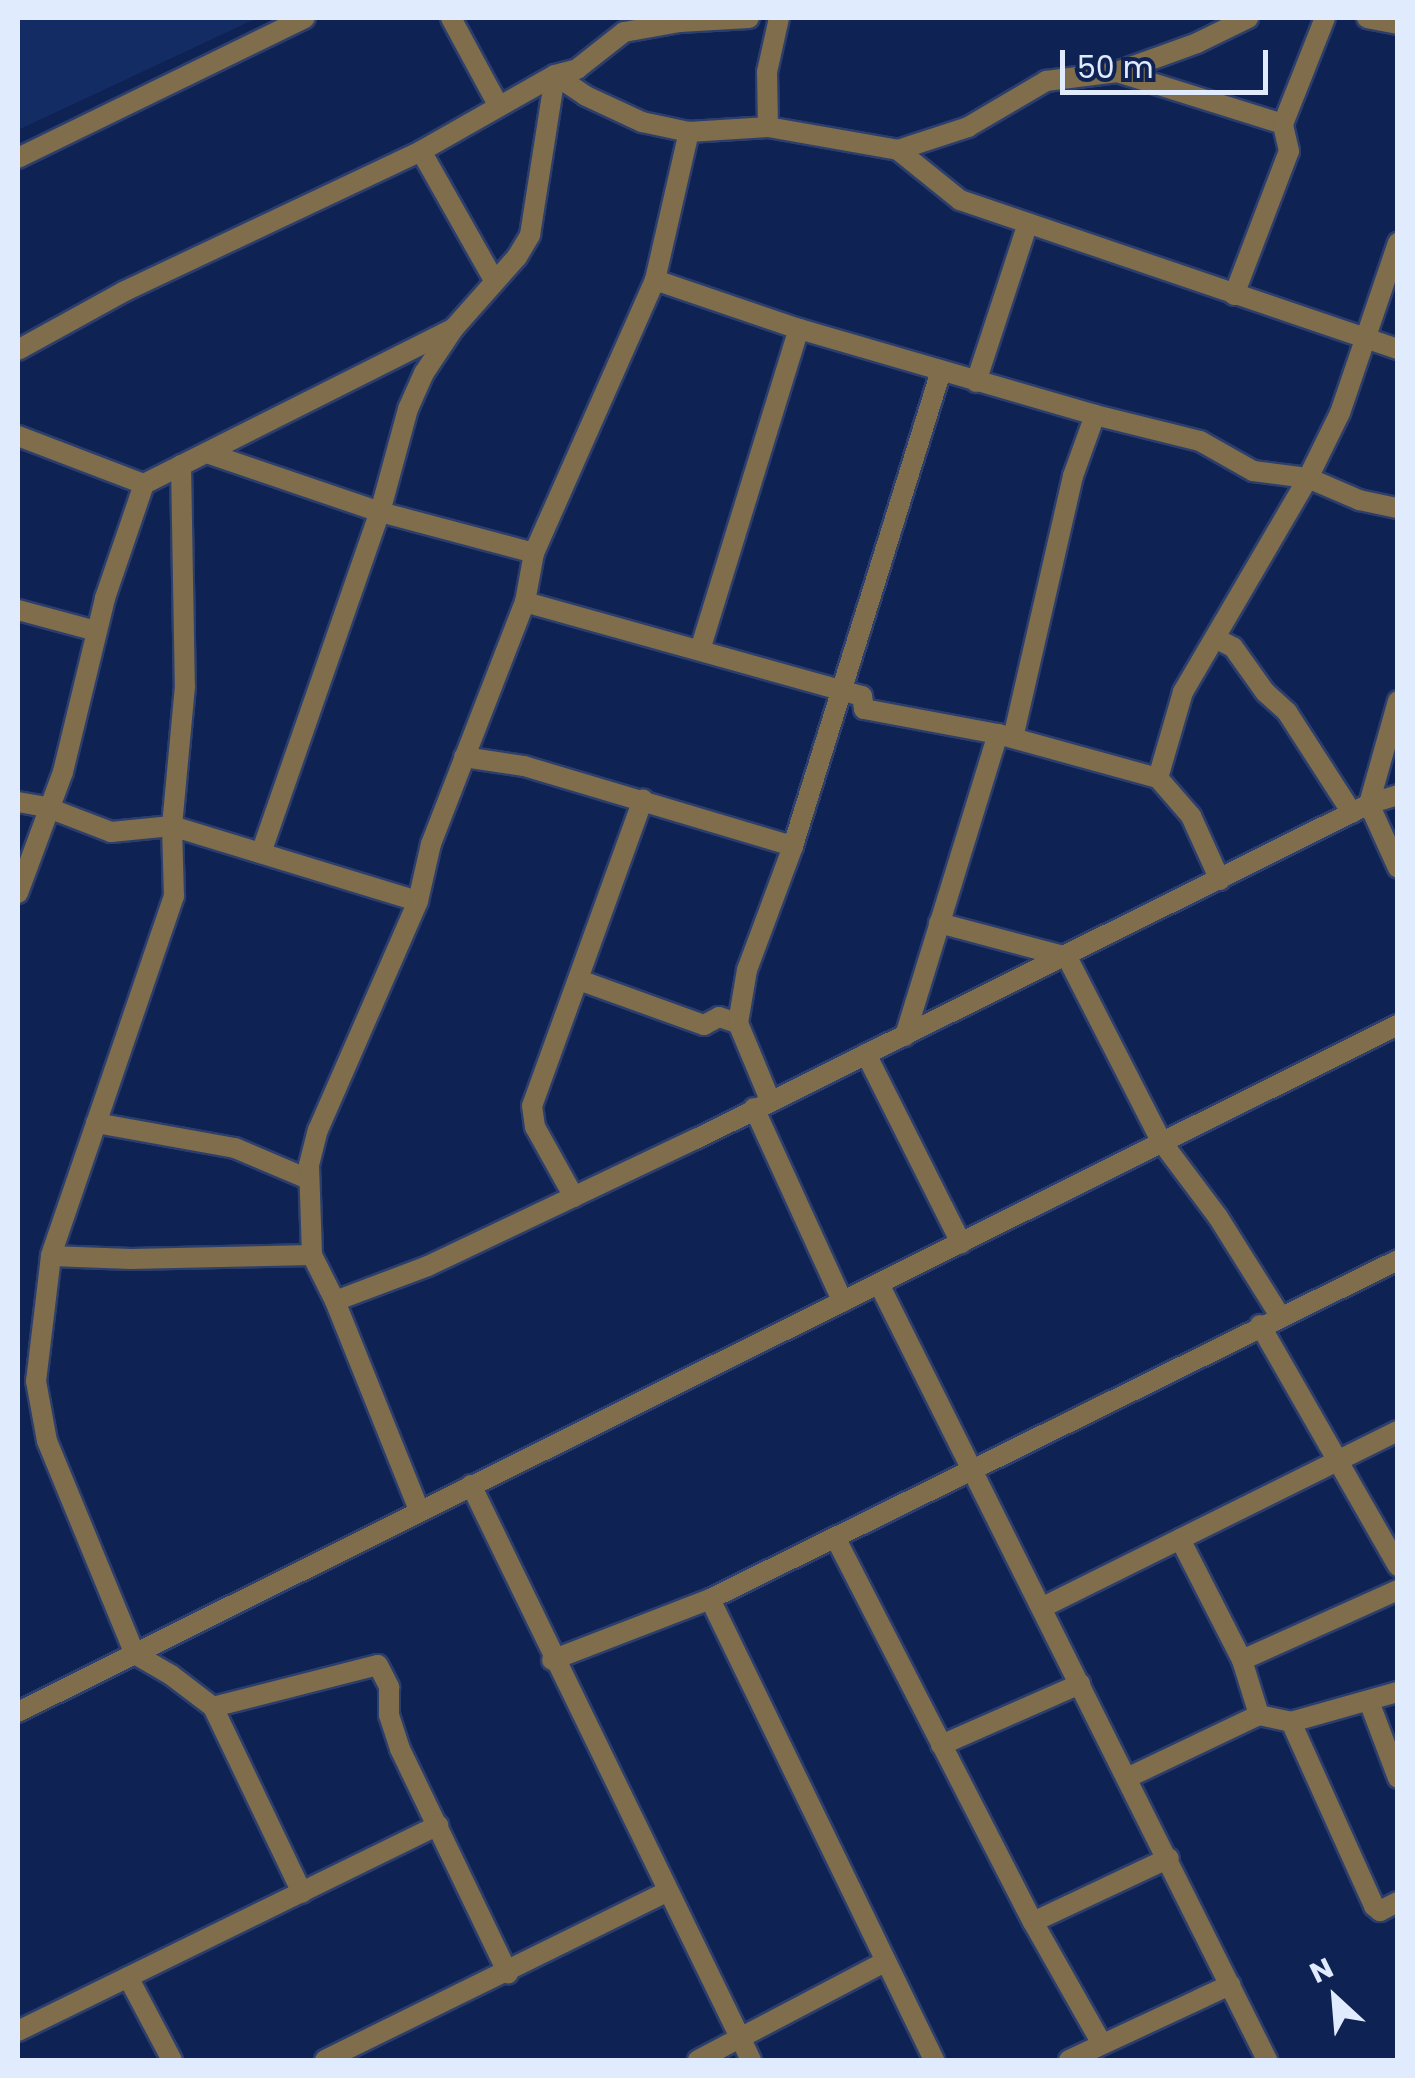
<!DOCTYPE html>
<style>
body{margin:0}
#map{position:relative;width:1415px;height:2078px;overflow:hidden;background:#0e2254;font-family:Poppins,sans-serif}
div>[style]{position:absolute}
.built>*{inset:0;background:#142c64}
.roads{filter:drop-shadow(2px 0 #2c3e6c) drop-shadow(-2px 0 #2c3e6c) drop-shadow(0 2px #2c3e6c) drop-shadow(0 -2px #2c3e6c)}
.minor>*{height:20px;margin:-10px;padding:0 10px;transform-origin:10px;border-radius:10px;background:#7f6d4b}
.tertiary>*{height:20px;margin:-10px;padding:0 10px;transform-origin:10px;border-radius:10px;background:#7f6d4b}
span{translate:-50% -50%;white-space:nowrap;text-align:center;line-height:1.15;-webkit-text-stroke:10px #0e2254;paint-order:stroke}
.frame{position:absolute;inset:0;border:20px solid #e1ebfe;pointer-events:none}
.north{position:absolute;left:1285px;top:1948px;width:100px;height:100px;-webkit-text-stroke:8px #0e2254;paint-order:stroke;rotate:334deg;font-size:28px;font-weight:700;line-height:40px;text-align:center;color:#e1ebfe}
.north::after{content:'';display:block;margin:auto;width:35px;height:45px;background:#e1ebfe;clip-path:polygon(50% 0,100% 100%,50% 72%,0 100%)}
.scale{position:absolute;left:1060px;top:50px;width:208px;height:45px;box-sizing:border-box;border:5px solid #e1ebfe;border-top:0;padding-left:12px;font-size:30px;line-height:35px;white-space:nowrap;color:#e1ebfe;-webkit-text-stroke:8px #0e2254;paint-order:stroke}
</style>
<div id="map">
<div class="built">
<i style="clip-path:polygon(18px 18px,257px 18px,18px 130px)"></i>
</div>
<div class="roads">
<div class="minor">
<i style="left:451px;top:18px;width:99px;rotate:61.6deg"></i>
<i style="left:1367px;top:18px;width:32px;rotate:11deg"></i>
<i style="left:1117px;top:72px;width:174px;rotate:17.4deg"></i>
<i style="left:768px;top:127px;width:55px;rotate:-91deg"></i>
<i style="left:767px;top:72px;width:55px;rotate:-77.5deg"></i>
<i style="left:898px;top:150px;width:80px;rotate:38.9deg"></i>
<i style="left:960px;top:200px;width:463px;rotate:18.8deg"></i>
<i style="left:421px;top:151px;width:150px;rotate:60.5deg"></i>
<i style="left:18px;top:158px;width:319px;rotate:-26deg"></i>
<i style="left:655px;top:280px;width:152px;rotate:18.8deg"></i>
<i style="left:799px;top:329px;width:308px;rotate:16.2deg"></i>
<i style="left:1095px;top:415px;width:108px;rotate:13.9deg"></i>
<i style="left:1200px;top:441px;width:61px;rotate:29.5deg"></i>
<i style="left:1253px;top:471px;width:55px;rotate:7.3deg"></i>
<i style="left:1308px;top:478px;width:56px;rotate:23.3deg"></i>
<i style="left:1359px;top:500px;width:40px;rotate:12deg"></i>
<i style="left:1234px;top:295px;width:154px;rotate:-69.1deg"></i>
<i style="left:1289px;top:151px;width:28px;rotate:-103deg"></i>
<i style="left:1283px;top:124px;width:114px;rotate:-68.4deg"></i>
<i style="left:454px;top:328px;width:95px;rotate:-48.4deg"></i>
<i style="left:517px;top:257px;width:26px;rotate:-59deg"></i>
<i style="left:530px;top:235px;width:162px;rotate:-81.1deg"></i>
<i style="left:555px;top:75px;width:23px;rotate:-15deg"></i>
<i style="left:577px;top:69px;width:60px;rotate:-38.2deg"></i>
<i style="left:624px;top:32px;width:57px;rotate:-10.1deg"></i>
<i style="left:680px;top:22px;width:69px;rotate:-3.3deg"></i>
<i style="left:18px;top:350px;width:122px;rotate:-28.9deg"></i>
<i style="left:125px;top:291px;width:327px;rotate:-25.3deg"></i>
<i style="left:421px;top:151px;width:154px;rotate:-29.6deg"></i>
<i style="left:555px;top:75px;width:37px;rotate:34deg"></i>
<i style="left:586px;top:96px;width:62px;rotate:24.9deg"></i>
<i style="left:642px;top:122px;width:48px;rotate:12deg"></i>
<i style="left:689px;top:132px;width:79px;rotate:-3.6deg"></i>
<i style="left:768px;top:127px;width:132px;rotate:10deg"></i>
<i style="left:898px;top:150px;width:74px;rotate:-18.2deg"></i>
<i style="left:968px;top:127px;width:91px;rotate:-30.5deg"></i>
<i style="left:1046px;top:81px;width:72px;rotate:-7.2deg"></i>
<i style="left:1117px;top:72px;width:85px;rotate:-19.9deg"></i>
<i style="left:1197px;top:43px;width:57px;rotate:-26.1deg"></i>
<i style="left:976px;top:382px;width:167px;rotate:-71.9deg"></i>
<i style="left:18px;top:436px;width:135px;rotate:20.9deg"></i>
<i style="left:144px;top:484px;width:347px;rotate:-26.7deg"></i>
<i style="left:454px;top:328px;width:54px;rotate:123.7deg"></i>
<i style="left:424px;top:373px;width:39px;rotate:114deg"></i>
<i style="left:408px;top:409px;width:107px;rotate:105.2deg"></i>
<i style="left:380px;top:512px;width:183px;rotate:-161.2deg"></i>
<i style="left:181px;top:465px;width:221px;rotate:89deg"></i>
<i style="left:185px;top:686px;width:141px;rotate:95.3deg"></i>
<i style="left:172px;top:826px;width:70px;rotate:88.4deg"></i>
<i style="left:174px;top:896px;width:380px;rotate:108.9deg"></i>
<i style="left:51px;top:1256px;width:126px;rotate:96.8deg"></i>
<i style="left:36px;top:1381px;width:61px;rotate:79.6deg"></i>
<i style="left:47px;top:1441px;width:230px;rotate:67.6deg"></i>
<i style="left:135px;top:1654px;width:42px;rotate:30.3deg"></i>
<i style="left:171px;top:1675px;width:53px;rotate:37.3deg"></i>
<i style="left:213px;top:1707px;width:170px;rotate:-14.3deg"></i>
<i style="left:378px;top:1665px;width:25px;rotate:63deg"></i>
<i style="left:389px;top:1687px;width:28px;rotate:90deg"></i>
<i style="left:389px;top:1715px;width:36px;rotate:72deg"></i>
<i style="left:400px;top:1749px;width:249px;rotate:64.3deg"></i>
<i style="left:525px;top:602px;width:350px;rotate:15.6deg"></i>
<i style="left:862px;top:696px;width:13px;rotate:81deg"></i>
<i style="left:864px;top:709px;width:136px;rotate:10.6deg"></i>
<i style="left:998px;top:734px;width:166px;rotate:15.4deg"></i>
<i style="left:18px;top:610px;width:81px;rotate:15.1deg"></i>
<i style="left:1215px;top:638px;width:20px;rotate:27deg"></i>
<i style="left:1233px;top:647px;width:55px;rotate:54.6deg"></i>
<i style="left:1265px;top:692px;width:30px;rotate:42deg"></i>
<i style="left:1287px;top:712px;width:120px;rotate:57.2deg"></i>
<i style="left:700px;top:650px;width:336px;rotate:-72.9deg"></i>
<i style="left:1013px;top:738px;width:269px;rotate:-77.1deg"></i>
<i style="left:1073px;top:476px;width:65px;rotate:-70.2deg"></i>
<i style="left:464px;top:757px;width:61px;rotate:8.5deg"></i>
<i style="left:524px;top:766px;width:281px;rotate:16.6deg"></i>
<i style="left:1398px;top:795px;width:30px;rotate:163deg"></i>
<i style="left:1369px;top:804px;width:70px;rotate:65.6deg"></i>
<i style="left:18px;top:802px;width:28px;rotate:10deg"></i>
<i style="left:46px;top:807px;width:70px;rotate:21deg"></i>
<i style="left:111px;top:832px;width:61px;rotate:-5.6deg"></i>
<i style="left:172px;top:826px;width:257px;rotate:17deg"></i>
<i style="left:261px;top:853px;width:361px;rotate:-70.8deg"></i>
<i style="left:380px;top:512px;width:159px;rotate:14.9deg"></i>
<i style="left:1220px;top:880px;width:70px;rotate:-114.4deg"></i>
<i style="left:1191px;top:816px;width:50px;rotate:-131deg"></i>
<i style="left:1158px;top:778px;width:90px;rotate:-73.8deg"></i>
<i style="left:1183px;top:692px;width:248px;rotate:-59.7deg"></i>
<i style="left:1308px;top:478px;width:72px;rotate:-63.8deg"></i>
<i style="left:1340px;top:413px;width:180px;rotate:-71.2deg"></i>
<i style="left:18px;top:893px;width:129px;rotate:-69.6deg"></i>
<i style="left:63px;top:772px;width:179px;rotate:-76.4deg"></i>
<i style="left:105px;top:598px;width:120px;rotate:-71.1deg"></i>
<i style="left:939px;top:923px;width:132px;rotate:14.9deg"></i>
<i style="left:1067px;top:957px;width:207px;rotate:62.9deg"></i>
<i style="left:1161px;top:1141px;width:95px;rotate:53.1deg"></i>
<i style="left:1218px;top:1217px;width:117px;rotate:57.9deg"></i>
<i style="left:579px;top:980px;width:133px;rotate:19.8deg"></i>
<i style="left:704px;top:1025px;width:17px;rotate:-28deg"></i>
<i style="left:719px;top:1017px;width:20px;rotate:18deg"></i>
<i style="left:905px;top:1036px;width:316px;rotate:-72.9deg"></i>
<i style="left:866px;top:1054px;width:212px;rotate:63.3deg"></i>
<i style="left:770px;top:1100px;width:83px;rotate:-112.6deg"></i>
<i style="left:738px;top:1023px;width:54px;rotate:-80.4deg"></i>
<i style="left:747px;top:970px;width:132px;rotate:-69.6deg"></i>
<i style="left:793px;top:846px;width:498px;rotate:-72.7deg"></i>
<i style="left:754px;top:1108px;width:213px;rotate:65.4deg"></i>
<i style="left:96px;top:1123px;width:141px;rotate:10.2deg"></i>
<i style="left:235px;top:1148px;width:79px;rotate:23deg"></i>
<i style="left:574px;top:1197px;width:80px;rotate:-119.1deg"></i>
<i style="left:535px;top:1127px;width:21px;rotate:-98deg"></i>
<i style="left:532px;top:1106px;width:326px;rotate:-70.1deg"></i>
<i style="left:51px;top:1256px;width:80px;rotate:2.1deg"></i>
<i style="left:131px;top:1259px;width:181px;rotate:-1.3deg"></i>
<i style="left:879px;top:1284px;width:868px;rotate:63.43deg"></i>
<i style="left:335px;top:1301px;width:99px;rotate:-20.6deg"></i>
<i style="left:428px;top:1266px;width:297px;rotate:-25.4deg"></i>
<i style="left:696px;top:1139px;width:752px;rotate:-26.46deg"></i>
<i style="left:1369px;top:804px;width:107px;rotate:-74.3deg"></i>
<i style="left:1260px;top:1325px;width:278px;rotate:60.2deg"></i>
<i style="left:471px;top:1485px;width:640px;rotate:64.04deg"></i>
<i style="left:419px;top:1510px;width:225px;rotate:-111.9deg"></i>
<i style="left:335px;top:1301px;width:51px;rotate:-116.6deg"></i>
<i style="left:312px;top:1255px;width:90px;rotate:-91.9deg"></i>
<i style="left:309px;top:1165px;width:36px;rotate:-76deg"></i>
<i style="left:318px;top:1130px;width:250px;rotate:-66.4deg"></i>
<i style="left:418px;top:901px;width:58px;rotate:-77.2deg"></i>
<i style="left:431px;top:844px;width:260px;rotate:-68.8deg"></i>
<i style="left:525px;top:602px;width:50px;rotate:-79.6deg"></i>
<i style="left:534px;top:553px;width:299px;rotate:-66.1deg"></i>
<i style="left:655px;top:280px;width:152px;rotate:-77.1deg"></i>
<i style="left:836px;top:1539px;width:431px;rotate:62.8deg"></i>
<i style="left:1033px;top:1922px;width:140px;rotate:60.5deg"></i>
<i style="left:1180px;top:1539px;width:136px;rotate:62.9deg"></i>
<i style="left:1242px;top:1660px;width:58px;rotate:72.8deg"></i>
<i style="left:710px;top:1599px;width:513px;rotate:64.08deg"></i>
<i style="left:1043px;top:1607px;width:396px;rotate:-26.4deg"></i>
<i style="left:552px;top:1660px;width:169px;rotate:-21.1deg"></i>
<i style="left:710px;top:1599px;width:767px;rotate:-26.23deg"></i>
<i style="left:1242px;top:1660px;width:171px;rotate:-24.2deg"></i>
<i style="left:1370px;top:1704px;width:79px;rotate:69.3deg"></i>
<i style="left:213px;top:1707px;width:206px;rotate:64.4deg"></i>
<i style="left:1291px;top:1722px;width:202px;rotate:65.7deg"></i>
<i style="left:1374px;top:1906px;width:8px;rotate:40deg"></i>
<i style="left:1380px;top:1911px;width:20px;rotate:-27deg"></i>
<i style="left:941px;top:1745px;width:152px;rotate:-23.7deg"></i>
<i style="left:1129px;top:1777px;width:144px;rotate:-25.5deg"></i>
<i style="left:1259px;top:1715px;width:33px;rotate:12deg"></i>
<i style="left:1291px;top:1722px;width:111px;rotate:-15.7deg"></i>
<i style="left:1033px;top:1922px;width:150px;rotate:-25.2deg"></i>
<i style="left:128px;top:1977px;width:94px;rotate:62.1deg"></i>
<i style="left:18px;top:2031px;width:468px;rotate:-26.1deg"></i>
<i style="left:325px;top:2060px;width:382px;rotate:-26.2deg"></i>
<i style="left:698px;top:2060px;width:211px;rotate:-27.7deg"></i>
<i style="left:1069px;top:2060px;width:178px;rotate:-25deg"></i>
</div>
<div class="tertiary">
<i style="left:18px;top:1712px;width:1542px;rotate:-26.47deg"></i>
</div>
</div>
<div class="frame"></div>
<div class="north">N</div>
<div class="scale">50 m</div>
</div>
